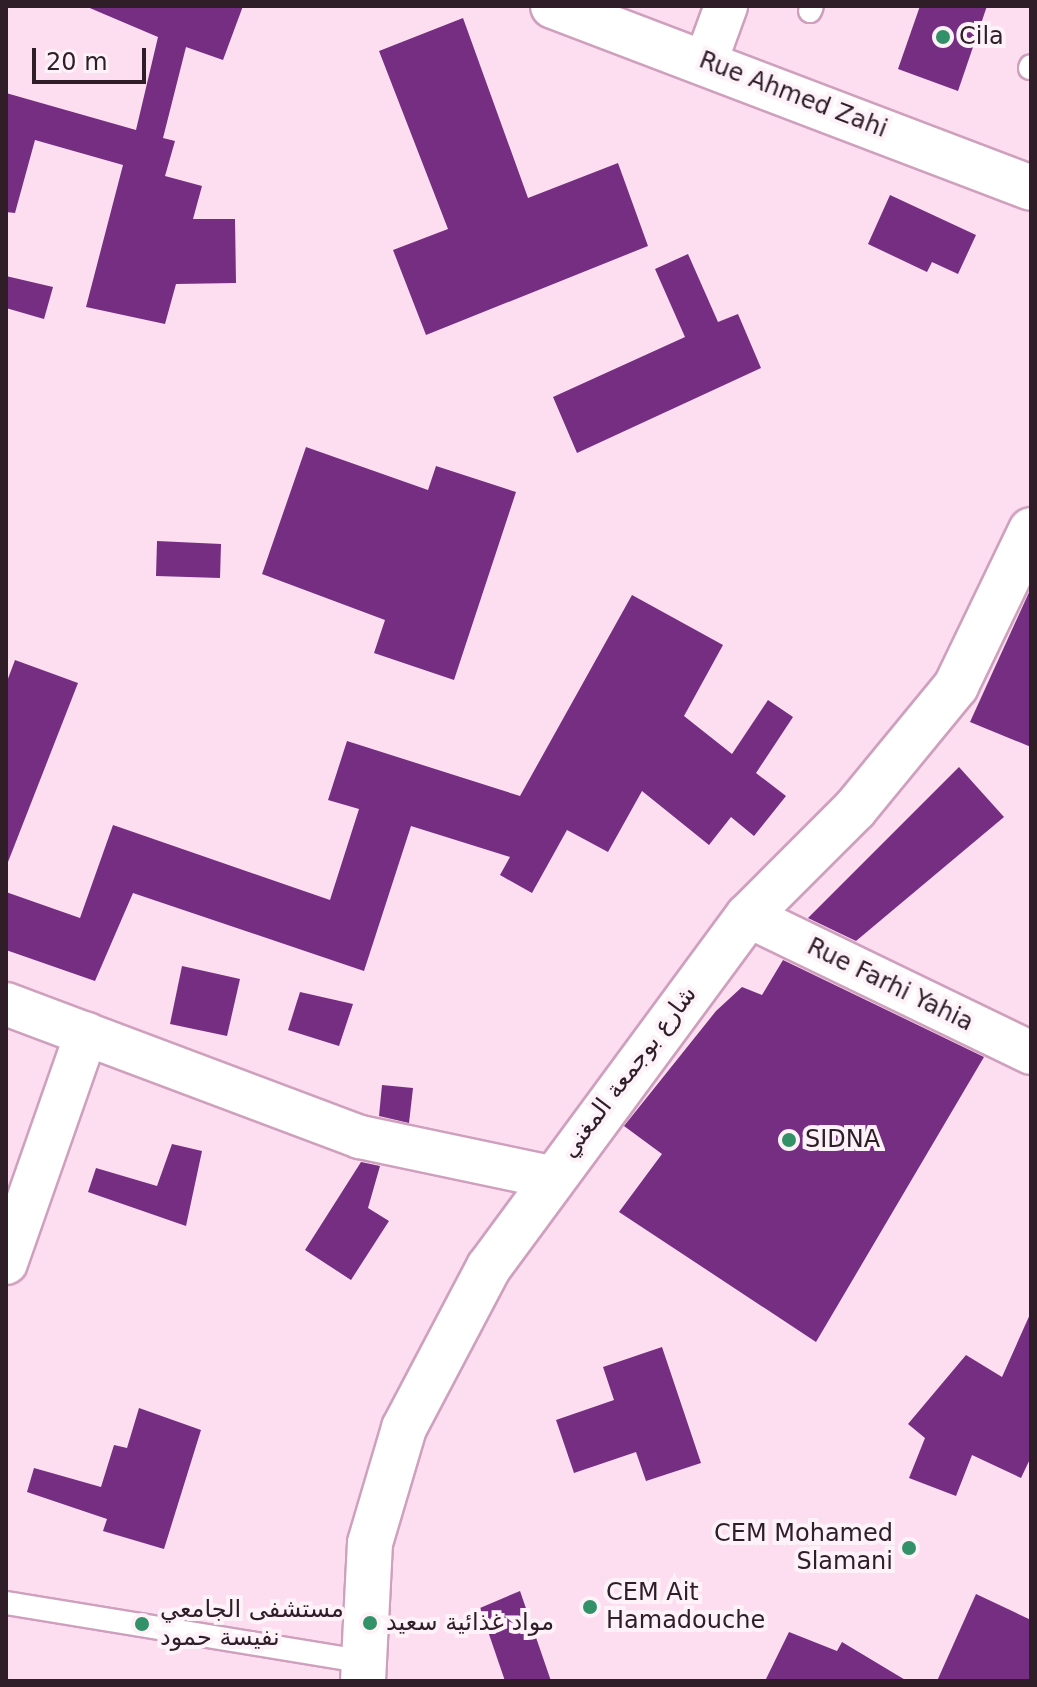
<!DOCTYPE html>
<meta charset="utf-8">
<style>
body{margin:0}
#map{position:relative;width:1037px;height:1687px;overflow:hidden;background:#fcdef0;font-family:"DejaVu Sans","Noto Naskh Arabic",sans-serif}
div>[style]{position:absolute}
.building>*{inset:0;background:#752e82}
.roads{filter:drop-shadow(2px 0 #cfa0bd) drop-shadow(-2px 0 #cfa0bd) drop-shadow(0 2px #cfa0bd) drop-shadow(0 -2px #cfa0bd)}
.lane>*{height:22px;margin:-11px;padding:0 11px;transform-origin:11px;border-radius:11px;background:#fff}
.street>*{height:42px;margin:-21px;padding:0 21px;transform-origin:21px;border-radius:21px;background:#fff}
.secondary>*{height:44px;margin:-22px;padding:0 22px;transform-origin:22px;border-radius:22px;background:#fff}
.primary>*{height:44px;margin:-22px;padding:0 22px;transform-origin:22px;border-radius:22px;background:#fff}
.dots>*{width:22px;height:22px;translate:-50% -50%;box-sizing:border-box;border:4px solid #fcf2f8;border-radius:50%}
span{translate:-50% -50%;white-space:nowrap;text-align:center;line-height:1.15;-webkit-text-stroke:8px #fcf2f8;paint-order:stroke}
.poi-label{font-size:24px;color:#2f1d28}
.left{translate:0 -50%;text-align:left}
.right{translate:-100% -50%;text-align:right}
.street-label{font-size:24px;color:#2f1d28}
.frame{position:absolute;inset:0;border:8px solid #2f1d28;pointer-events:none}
.scale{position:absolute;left:32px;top:48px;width:114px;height:36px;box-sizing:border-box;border:4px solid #2f1d28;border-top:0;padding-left:10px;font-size:24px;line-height:28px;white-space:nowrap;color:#2f1d28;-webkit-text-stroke:6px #fcf2f8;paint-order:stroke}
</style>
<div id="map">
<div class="building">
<i style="clip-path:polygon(85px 6px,243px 6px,223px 60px,186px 47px,163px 138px,175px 141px,165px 176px,202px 186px,193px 219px,235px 219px,236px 283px,176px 284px,165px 324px,86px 307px,123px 165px,35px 140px,15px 213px,6px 212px,6px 93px,136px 130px,158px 37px)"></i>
<i style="clip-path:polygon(920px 6px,987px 6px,958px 91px,898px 69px)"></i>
<i style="clip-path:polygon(463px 18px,528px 198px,618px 163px,648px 246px,426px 335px,393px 250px,448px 229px,379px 51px)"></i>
<i style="clip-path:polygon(890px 195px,976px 235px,958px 274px,932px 262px,927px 272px,868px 244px)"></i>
<i style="clip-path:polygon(688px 254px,718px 322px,738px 314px,761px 368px,577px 453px,553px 397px,685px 337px,655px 269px)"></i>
<i style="clip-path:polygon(6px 276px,53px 287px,44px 319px,6px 308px)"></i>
<i style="clip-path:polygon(306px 447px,428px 490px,436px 466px,516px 492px,454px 680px,374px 653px,385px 620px,262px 574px)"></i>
<i style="clip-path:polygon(157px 541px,221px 544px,220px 578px,156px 576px)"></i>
<i style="clip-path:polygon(1031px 588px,1031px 747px,970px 722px)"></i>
<i style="clip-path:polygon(632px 595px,723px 645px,684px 716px,732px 754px,768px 700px,793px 717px,756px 773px,786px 796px,754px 836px,731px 817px,709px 845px,642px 791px,608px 852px,567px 830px,532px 893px,500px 875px,510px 857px,411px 826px,364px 971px,133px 893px,95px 981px,6px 950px,6px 892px,80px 918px,113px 825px,330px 900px,359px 809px,328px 800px,347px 741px,520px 796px)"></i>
<i style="clip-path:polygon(15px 660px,78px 683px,8px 862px,6px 684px)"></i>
<i style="clip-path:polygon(959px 767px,1004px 817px,856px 941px,808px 918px)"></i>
<i style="clip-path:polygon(783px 960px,984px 1057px,816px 1342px,619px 1212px,662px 1154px,624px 1126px,716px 1011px,742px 987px,762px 995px)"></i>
<i style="clip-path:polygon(182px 966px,240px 979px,227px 1036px,170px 1024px)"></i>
<i style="clip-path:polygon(300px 992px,353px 1004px,339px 1046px,288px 1030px)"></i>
<i style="clip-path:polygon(382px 1085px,413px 1088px,409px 1123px,379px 1116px)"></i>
<i style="clip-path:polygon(172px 1144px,202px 1151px,186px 1226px,88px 1192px,96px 1168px,157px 1186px)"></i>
<i style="clip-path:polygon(361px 1162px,380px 1166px,368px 1208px,389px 1221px,351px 1280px,305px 1250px)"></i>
<i style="clip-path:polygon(1031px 1312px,1031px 1457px,1021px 1478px,972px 1455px,956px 1496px,909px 1478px,925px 1438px,908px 1424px,966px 1355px,1002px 1377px)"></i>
<i style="clip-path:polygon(662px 1347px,701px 1463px,646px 1481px,636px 1452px,574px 1473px,556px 1420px,614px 1400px,603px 1367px)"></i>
<i style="clip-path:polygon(139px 1408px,201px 1430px,164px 1549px,103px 1531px,107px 1519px,27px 1492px,34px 1468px,101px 1487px,114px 1445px,127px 1448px)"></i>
<i style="clip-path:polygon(520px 1591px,551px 1681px,505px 1681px,480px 1608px)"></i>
<i style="clip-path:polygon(976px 1594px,1031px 1620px,1031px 1681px,937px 1681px)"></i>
<i style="clip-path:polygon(789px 1632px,837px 1651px,842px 1642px,907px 1681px,765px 1681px)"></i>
</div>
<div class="roads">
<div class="lane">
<i style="left:810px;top:11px;width:5px;rotate:-68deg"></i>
<i style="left:1030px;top:68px;width:2px;rotate:-63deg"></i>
<i style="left:6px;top:1603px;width:361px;rotate:9.3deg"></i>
</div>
<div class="street">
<i style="left:706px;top:61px;width:59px;rotate:-70deg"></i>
<i style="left:748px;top:916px;width:314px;rotate:25.8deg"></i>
<i style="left:6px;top:1004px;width:378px;rotate:20.6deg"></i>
<i style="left:360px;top:1137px;width:193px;rotate:11.9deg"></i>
<i style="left:6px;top:1263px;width:243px;rotate:-70.7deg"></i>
</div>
<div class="secondary">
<i style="left:553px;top:6px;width:511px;rotate:20.84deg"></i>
</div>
<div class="primary">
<i style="left:363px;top:1681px;width:138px;rotate:-87.1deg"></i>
<i style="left:370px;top:1543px;width:120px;rotate:-73.5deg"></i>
<i style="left:404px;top:1428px;width:182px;rotate:-62.2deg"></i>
<i style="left:489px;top:1267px;width:436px;rotate:-53.6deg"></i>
<i style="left:748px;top:916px;width:151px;rotate:-45deg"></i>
<i style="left:855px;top:809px;width:159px;rotate:-50.6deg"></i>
<i style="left:956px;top:686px;width:173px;rotate:-64.3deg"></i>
</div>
</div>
<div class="dots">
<i style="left:943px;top:37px;background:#339169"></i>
<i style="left:789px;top:1140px;background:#339169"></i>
<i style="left:909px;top:1548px;background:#339169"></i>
<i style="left:590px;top:1607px;background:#339169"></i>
<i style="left:370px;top:1623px;background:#339169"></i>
<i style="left:142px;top:1624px;background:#339169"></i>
</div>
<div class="poi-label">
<span class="left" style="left:959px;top:37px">Cila</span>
<span class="left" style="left:805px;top:1140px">SIDNA</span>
<span class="right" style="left:893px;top:1548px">CEM Mohamed<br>Slamani</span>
<span class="left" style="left:606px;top:1607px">CEM Ait<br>Hamadouche</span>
<span class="left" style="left:160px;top:1624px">مستشفى الجامعي<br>نفيسة حمود</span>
<span class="left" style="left:386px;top:1623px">مواد غذائية سعيد</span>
</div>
<div class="street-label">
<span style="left:793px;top:95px;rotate:21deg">Rue Ahmed Zahi</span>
<span style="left:890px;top:985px;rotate:26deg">Rue Farhi Yahia</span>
<span style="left:629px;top:1072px;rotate:-53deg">شارع بوجمعة المغني</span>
</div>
<div class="frame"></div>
<div class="scale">20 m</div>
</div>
